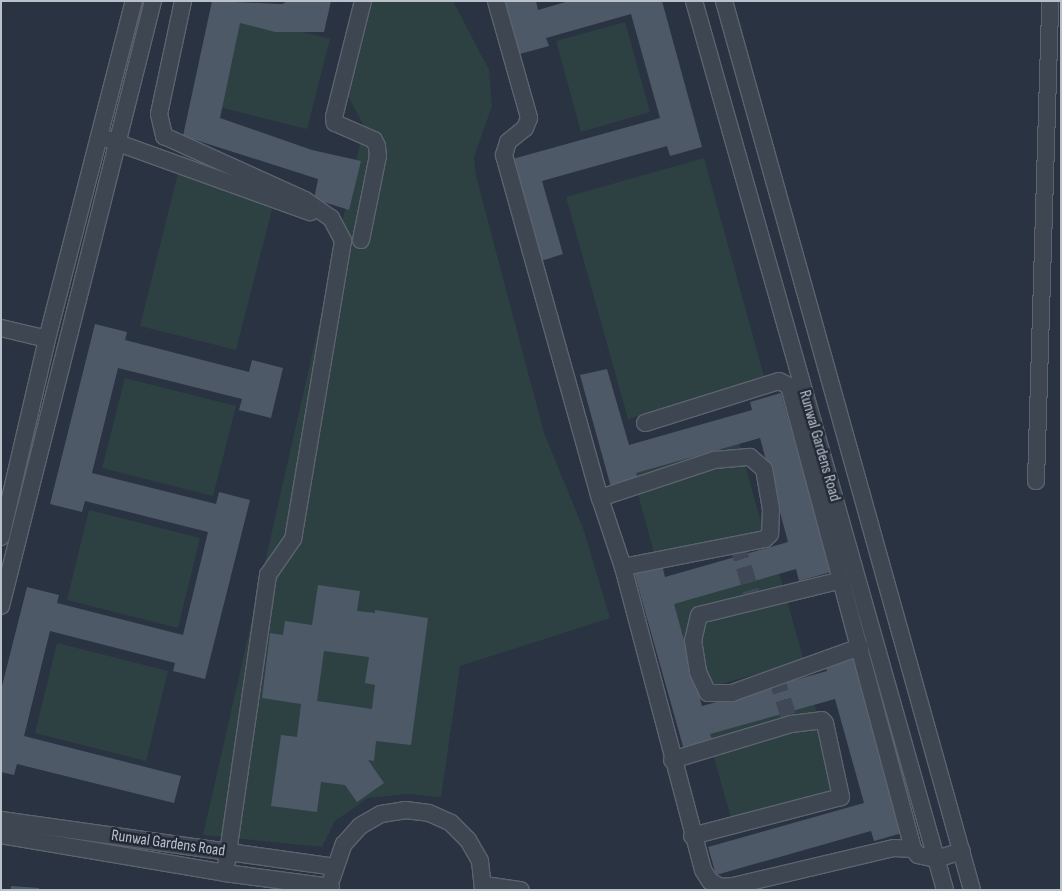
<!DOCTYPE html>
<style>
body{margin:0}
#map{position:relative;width:1062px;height:891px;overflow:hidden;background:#2a3341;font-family:"Sofia Sans Condensed",sans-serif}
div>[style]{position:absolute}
.green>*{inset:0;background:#2d4143}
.building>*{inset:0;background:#4e5967}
.minor-tunnel>*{height:16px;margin-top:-8px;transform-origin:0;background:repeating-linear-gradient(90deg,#404856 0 16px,transparent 0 24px)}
.roads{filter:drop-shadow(1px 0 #5c636f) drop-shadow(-1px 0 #5c636f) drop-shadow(0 1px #5c636f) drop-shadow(0 -1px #5c636f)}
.minor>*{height:16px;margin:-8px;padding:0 8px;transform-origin:8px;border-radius:8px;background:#3e4651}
span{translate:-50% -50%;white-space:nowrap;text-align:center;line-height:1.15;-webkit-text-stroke:5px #222a37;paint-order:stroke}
.street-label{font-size:16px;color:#bbc1cb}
.frame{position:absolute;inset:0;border:2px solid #bbc1cb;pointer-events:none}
</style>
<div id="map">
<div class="green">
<i style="clip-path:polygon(362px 1px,453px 1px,489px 70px,492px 106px,474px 157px,476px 176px,544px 433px,583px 528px,610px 618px,460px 666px,441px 797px,407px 794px,368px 798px,335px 821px,322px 847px,203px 835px,364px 126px,350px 100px,345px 80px)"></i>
<i style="clip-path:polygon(219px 11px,330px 39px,307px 129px,196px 101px)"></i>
<i style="clip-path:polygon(625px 22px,650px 112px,581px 132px,556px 41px)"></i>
<i style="clip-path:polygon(183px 153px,280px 178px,236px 350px,140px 326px)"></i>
<i style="clip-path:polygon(704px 158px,765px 380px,628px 419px,566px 197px)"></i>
<i style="clip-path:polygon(125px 378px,236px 406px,213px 496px,102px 468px)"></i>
<i style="clip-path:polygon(739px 442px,764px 534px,657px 564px,632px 472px)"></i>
<i style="clip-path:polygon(89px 510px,200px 538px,178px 628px,67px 600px)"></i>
<i style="clip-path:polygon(778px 569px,804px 661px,696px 691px,671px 599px)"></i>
<i style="clip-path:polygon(57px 643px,168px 671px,146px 761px,35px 733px)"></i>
<i style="clip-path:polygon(814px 703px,840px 795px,733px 825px,707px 733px)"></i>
</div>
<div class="building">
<i style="clip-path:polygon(212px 1px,282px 4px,288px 1px,331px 1px,324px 32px,275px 32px,240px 23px,220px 118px,312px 150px,361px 161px,349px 210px,314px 199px,318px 179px,183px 136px)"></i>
<i style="clip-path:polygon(501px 1px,536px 1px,538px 10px,569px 1px,662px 1px,702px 147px,670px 156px,667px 146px,542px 181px,563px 254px,538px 262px,509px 160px,660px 118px,631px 14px,546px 38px,549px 46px,516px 55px)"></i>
<i style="clip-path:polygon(95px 324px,127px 332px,125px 340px,249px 372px,252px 360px,283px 368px,271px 418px,239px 410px,242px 399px,118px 368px,92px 473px,216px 504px,219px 492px,250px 500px,205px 679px,173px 671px,175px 663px,50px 631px,24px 736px,181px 776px,174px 803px,17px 764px,14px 775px,1px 772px,1px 690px,27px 587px,59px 595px,57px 603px,183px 635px,208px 532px,85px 501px,82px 512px,50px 504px)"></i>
<i style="clip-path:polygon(607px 369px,629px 445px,752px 410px,750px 402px,781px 393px,831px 572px,799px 581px,796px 569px,674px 604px,702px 706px,827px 671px,825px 663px,856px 654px,906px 832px,874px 841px,871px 831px,716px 875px,708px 847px,864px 803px,835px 699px,710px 734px,713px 742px,684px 750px,634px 572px,662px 565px,665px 577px,788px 542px,760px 438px,636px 473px,639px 483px,612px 491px,580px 375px)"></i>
<i style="clip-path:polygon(evenodd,318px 585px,360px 591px,357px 611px,375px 613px,375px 610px,428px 618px,411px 745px,376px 741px,374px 761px,368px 760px,384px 783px,357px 802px,345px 785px,321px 782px,317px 812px,271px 806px,281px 735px,297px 737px,301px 704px,262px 698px,270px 633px,283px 635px,285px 621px,312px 625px,318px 585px,324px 651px,369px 657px,365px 683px,375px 685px,372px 709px,317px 701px,324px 651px)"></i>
<i style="clip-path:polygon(11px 886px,39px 888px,39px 890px,11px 890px)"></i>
</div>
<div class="minor-tunnel">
<i style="left:737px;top:544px;width:59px;rotate:73.4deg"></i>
<i style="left:776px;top:677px;width:49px;rotate:72.3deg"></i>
</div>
<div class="roads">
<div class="minor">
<i style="left:183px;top:1px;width:116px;rotate:102deg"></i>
<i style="left:159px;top:114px;width:23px;rotate:77deg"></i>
<i style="left:164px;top:136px;width:155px;rotate:24.4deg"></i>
<i style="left:305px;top:200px;width:32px;rotate:35deg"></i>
<i style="left:331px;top:218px;width:26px;rotate:62deg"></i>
<i style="left:343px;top:241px;width:302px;rotate:99.5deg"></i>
<i style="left:293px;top:539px;width:44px;rotate:124.8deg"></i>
<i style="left:268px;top:575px;width:301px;rotate:98.2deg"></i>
<i style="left:496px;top:1px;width:122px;rotate:74.2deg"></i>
<i style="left:529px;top:118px;width:11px;rotate:112deg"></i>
<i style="left:525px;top:128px;width:22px;rotate:141deg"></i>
<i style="left:508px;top:142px;width:14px;rotate:107deg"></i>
<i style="left:504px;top:155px;width:356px;rotate:74.4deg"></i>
<i style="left:600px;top:498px;width:73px;rotate:71.6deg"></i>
<i style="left:623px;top:567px;width:313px;rotate:75.2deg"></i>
<i style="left:703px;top:870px;width:13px;rotate:58deg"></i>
<i style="left:710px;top:881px;width:13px;rotate:29deg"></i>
<i style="left:721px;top:887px;width:12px;rotate:-5deg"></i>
<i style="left:733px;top:886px;width:165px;rotate:-13.3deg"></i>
<i style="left:894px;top:848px;width:19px;rotate:3deg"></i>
<i style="left:913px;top:849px;width:8px;rotate:50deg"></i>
<i style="left:918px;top:855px;width:18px;rotate:13deg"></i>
<i style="left:936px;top:859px;width:27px;rotate:-17deg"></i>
<i style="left:694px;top:1px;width:924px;rotate:74.23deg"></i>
<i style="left:724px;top:1px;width:923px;rotate:74.41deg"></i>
<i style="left:107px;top:139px;width:216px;rotate:19.8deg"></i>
<i style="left:361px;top:240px;width:86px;rotate:-78.6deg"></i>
<i style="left:378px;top:156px;width:10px;rotate:-96deg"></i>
<i style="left:377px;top:146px;width:7px;rotate:-117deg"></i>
<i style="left:374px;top:140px;width:43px;rotate:-156.4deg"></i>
<i style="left:335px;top:123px;width:6px;rotate:-99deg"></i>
<i style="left:334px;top:117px;width:120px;rotate:-76deg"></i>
<i style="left:1px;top:328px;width:47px;rotate:13.4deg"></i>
<i style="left:645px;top:423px;width:140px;rotate:-17.4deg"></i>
<i style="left:779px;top:381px;width:11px;rotate:27deg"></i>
<i style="left:789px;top:386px;width:479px;rotate:75deg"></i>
<i style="left:1036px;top:481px;width:480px;rotate:-88.3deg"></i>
<i style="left:600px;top:498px;width:120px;rotate:-18.4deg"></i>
<i style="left:714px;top:460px;width:36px;rotate:-5deg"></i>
<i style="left:750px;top:457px;width:18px;rotate:41deg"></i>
<i style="left:764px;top:469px;width:41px;rotate:80.1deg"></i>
<i style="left:771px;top:509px;width:25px;rotate:92deg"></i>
<i style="left:770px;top:534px;width:7px;rotate:135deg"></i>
<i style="left:765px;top:539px;width:145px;rotate:168.8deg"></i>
<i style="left:1px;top:537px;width:203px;rotate:-76.9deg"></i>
<i style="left:47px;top:339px;width:349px;rotate:-75.6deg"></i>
<i style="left:842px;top:580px;width:147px;rotate:166.2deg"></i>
<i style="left:699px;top:615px;width:26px;rotate:103deg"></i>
<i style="left:693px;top:640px;width:32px;rotate:81deg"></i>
<i style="left:698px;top:672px;width:23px;rotate:65deg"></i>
<i style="left:708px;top:693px;width:24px"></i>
<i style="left:732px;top:693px;width:136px;rotate:-19.8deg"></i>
<i style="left:1px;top:606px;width:624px;rotate:-75.9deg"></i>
<i style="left:672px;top:760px;width:124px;rotate:-16.8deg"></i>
<i style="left:791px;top:724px;width:31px;rotate:-7deg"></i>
<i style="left:822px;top:720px;width:4px;rotate:45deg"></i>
<i style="left:825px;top:723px;width:76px;rotate:77.8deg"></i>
<i style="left:841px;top:797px;width:154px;rotate:165.3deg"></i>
<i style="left:1px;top:820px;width:336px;rotate:8deg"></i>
<i style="left:1px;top:835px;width:227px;rotate:9.6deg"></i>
<i style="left:225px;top:873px;width:107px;rotate:7.5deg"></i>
<i style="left:332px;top:878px;width:36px;rotate:-71deg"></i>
<i style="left:344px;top:844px;width:24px;rotate:-48deg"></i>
<i style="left:360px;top:826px;width:24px;rotate:-30deg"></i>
<i style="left:381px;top:814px;width:24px;rotate:-9deg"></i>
<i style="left:405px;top:810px;width:24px;rotate:7deg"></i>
<i style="left:429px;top:813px;width:24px;rotate:24deg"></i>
<i style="left:451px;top:823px;width:24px;rotate:45deg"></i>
<i style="left:468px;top:840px;width:24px;rotate:60deg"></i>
<i style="left:480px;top:861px;width:29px;rotate:84deg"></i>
<i style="left:484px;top:885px;width:37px;rotate:8deg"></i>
</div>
</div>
<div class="street-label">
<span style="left:819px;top:446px;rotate:74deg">Runwal Gardens Road</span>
<span style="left:168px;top:844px;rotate:8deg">Runwal Gardens Road</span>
</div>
<div class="frame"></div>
</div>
